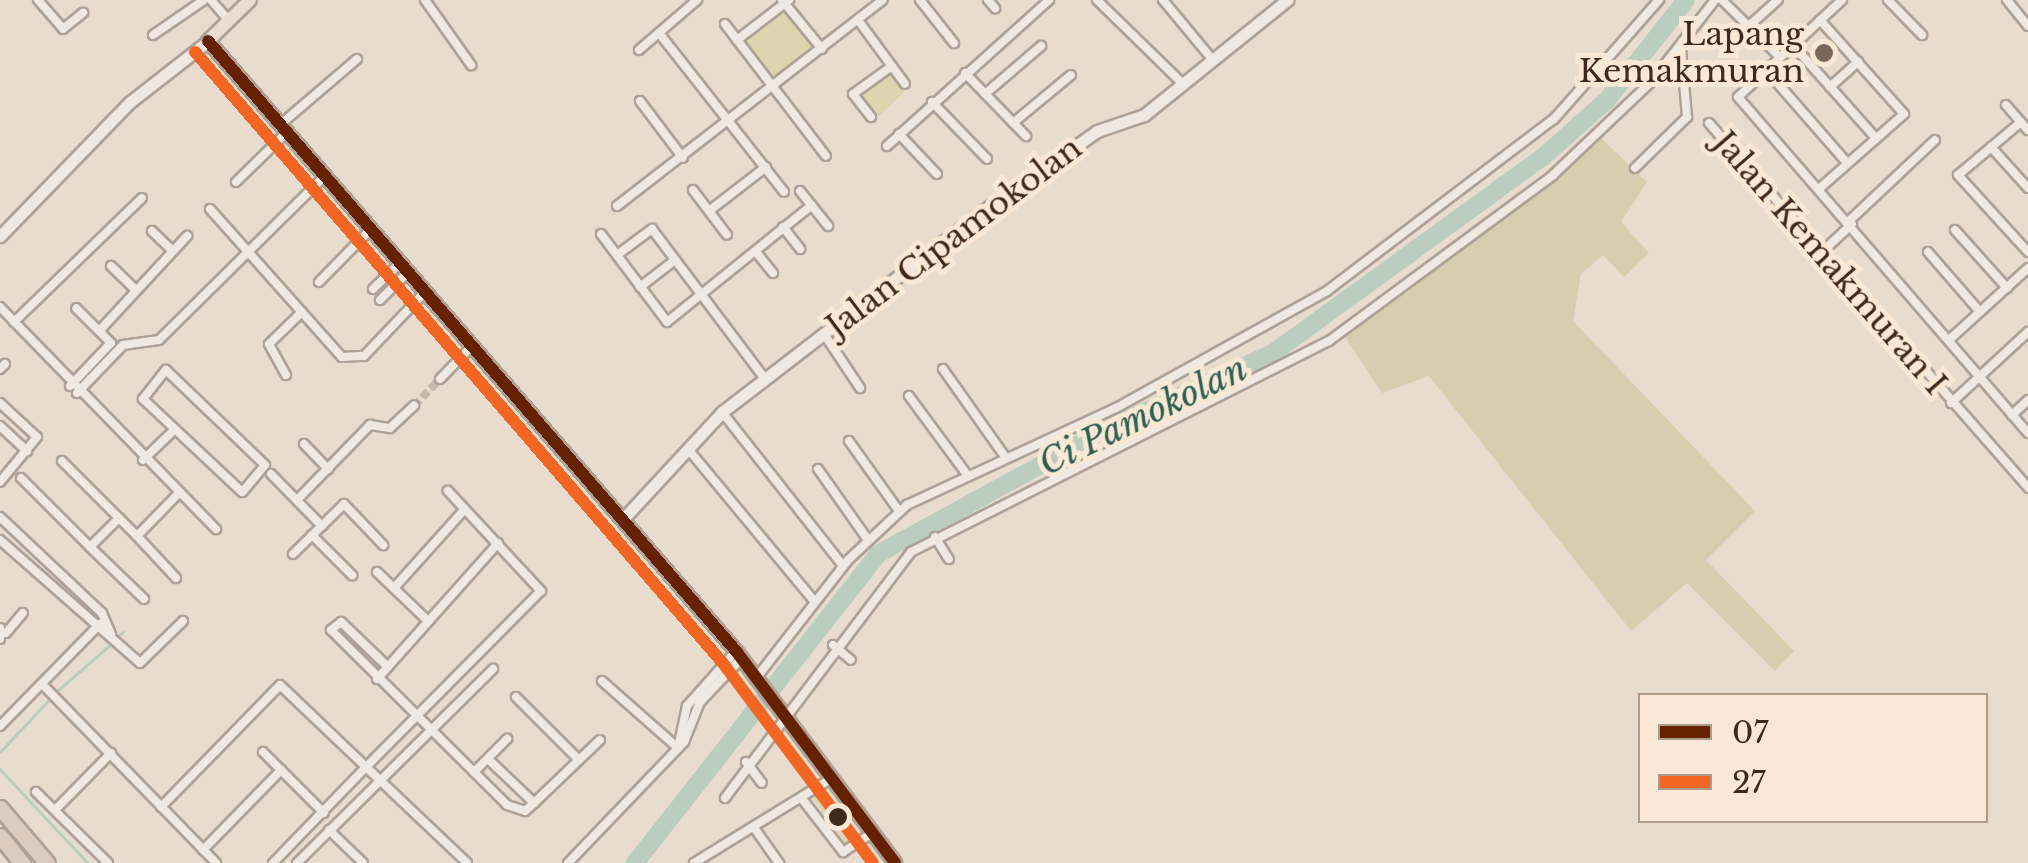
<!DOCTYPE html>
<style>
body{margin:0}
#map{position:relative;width:2028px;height:863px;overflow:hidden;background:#e8dcce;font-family:"Libre Baskerville",serif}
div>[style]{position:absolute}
.green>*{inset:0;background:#dcd5af}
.cemetery>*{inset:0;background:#d6cfaf}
.stream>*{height:2.5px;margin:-1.25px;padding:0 1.25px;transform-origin:1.25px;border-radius:1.25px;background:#bacdbe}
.river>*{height:18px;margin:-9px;padding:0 9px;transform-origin:9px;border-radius:9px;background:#bacdbe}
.street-tunnel>*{height:8px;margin-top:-4px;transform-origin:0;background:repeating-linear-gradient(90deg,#c6b8ab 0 8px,transparent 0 12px)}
.roads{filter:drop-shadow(2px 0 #aea197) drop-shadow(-2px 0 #aea197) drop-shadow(0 2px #aea197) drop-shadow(0 -2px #aea197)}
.street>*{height:8px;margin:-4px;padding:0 4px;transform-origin:4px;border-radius:4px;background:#f0e9e1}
.secondary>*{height:11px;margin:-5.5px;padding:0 5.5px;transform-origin:5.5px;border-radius:5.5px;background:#f0e9e1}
.primary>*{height:12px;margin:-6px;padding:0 6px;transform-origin:6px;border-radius:6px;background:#e8ded1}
.highway>*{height:15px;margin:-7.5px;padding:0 7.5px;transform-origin:7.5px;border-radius:7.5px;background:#dcccbf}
.bus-1>*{height:12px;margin:-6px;padding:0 6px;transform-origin:6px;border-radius:6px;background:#620}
.bus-2>*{height:12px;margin:-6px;padding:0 6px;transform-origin:6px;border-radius:6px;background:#f26522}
.dots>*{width:28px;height:28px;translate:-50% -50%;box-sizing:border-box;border:5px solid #f9e8d5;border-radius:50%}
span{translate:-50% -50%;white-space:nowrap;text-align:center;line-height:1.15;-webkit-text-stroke:10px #f9e8d5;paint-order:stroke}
.poi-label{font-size:32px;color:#3f281d}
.right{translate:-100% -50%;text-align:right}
.street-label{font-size:32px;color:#3f281d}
.water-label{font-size:35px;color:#2b6053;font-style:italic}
.legend{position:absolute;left:1638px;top:693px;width:350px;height:130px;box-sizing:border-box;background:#f9e8d5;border:2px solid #af9b8b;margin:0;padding:12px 18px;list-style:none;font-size:30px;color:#3f281d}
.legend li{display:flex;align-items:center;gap:20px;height:50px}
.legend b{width:50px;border:2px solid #af9b8b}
</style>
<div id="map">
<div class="green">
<i style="clip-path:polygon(784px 7px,817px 49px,773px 83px,740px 41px)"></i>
<i style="clip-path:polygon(890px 71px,905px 91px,876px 119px,858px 96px)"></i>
<i style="clip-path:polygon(826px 789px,860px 836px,847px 845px,813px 798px)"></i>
</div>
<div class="cemetery">
<i style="clip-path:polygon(1598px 135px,1647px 182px,1621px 222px,1649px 253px,1624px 277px,1603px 255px,1581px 274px,1573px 321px,1755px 511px,1706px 560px,1794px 651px,1775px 671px,1687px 583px,1631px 631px,1429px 376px,1382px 393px,1344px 335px)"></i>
</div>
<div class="stream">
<i style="left:118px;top:636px;width:6px;rotate:-39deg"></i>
<i style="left:56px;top:692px;width:73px;rotate:-41.1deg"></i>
<i style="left:0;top:752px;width:69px;rotate:-46.8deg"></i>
<i style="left:0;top:769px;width:129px;rotate:46.9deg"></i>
</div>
<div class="river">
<i style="left:635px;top:863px;width:393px;rotate:-51.8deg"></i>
<i style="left:878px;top:554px;width:254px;rotate:-28.7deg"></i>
<i style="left:1101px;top:432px;width:189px;rotate:-24.7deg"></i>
<i style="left:1273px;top:353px;width:334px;rotate:-36deg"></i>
<i style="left:1543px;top:157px;width:86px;rotate:-41.7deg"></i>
<i style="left:1607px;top:100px;width:127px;rotate:-51.7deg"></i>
</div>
<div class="street-tunnel">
<i style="left:414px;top:406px;width:37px;rotate:-46deg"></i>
</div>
<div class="roads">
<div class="street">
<i style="left:38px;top:0;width:38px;rotate:49deg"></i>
<i style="left:63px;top:29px;width:26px;rotate:-39deg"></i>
<i style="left:211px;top:0;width:28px;rotate:49deg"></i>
<i style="left:425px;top:0;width:80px;rotate:54.7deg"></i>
<i style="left:782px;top:0;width:63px;rotate:50.8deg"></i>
<i style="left:920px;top:0;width:55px;rotate:51.7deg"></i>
<i style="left:988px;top:0;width:11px;rotate:49deg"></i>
<i style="left:1097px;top:0;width:119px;rotate:44.3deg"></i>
<i style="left:1163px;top:0;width:77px;rotate:50.3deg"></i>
<i style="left:1722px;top:0;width:81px;rotate:44.5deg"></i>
<i style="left:1842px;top:0;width:142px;rotate:137deg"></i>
<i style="left:1738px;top:97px;width:444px;rotate:49.2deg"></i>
<i style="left:1888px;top:0;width:49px;rotate:45.8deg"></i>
<i style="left:2007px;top:0;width:33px;rotate:51deg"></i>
<i style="left:858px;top:20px;width:79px;rotate:53.7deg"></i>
<i style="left:725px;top:24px;width:166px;rotate:52.6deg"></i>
<i style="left:1751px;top:24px;width:36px;rotate:-42deg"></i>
<i style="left:659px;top:33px;width:202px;rotate:51.8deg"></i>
<i style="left:153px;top:35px;width:62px;rotate:-34.5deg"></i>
<i style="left:737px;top:40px;width:66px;rotate:-37.6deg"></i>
<i style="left:1793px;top:45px;width:125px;rotate:48.3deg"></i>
<i style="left:639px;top:50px;width:77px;rotate:-40.8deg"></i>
<i style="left:1766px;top:70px;width:123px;rotate:48.9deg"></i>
<i style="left:965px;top:73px;width:88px;rotate:45.9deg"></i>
<i style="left:1830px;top:87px;width:38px;rotate:-42deg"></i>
<i style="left:985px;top:94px;width:74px;rotate:-40.6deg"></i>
<i style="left:640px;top:101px;width:71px;rotate:53deg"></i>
<i style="left:932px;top:102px;width:79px;rotate:46deg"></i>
<i style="left:2006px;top:105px;width:33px;rotate:49deg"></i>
<i style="left:871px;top:117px;width:29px;rotate:-128deg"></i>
<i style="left:853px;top:94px;width:48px;rotate:-35.7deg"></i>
<i style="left:2021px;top:122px;width:82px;rotate:139.9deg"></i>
<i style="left:1958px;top:175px;width:104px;rotate:47.7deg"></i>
<i style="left:1013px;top:123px;width:75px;rotate:-39.6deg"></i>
<i style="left:1709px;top:123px;width:485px;rotate:48.8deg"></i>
<i style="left:281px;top:124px;width:100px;rotate:-40.5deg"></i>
<i style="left:899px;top:134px;width:55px;rotate:46.5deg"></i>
<i style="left:887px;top:146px;width:218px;rotate:-42deg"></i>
<i style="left:1991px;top:147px;width:55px;rotate:47.9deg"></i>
<i style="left:1635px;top:168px;width:73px;rotate:-44.4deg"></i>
<i style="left:1687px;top:117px;width:68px;rotate:-95deg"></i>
<i style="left:236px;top:182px;width:70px;rotate:-44.4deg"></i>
<i style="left:1820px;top:188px;width:112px;rotate:-41.4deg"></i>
<i style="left:1904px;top:114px;width:126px;rotate:-131.8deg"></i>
<i style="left:693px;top:190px;width:56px;rotate:52.9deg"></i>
<i style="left:800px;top:191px;width:45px;rotate:51.3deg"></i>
<i style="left:617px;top:206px;width:336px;rotate:-37.8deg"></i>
<i style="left:210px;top:209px;width:198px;rotate:48.3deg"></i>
<i style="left:342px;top:357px;width:22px;rotate:-3deg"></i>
<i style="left:364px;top:356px;width:87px;rotate:-46.4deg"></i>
<i style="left:709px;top:211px;width:72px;rotate:-37.7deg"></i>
<i style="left:1849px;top:221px;width:118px;rotate:-43.3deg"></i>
<i style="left:783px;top:227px;width:28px;rotate:52deg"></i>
<i style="left:1955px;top:230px;width:78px;rotate:48.1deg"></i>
<i style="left:152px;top:231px;width:29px;rotate:44deg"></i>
<i style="left:601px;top:234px;width:110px;rotate:53.1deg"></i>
<i style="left:667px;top:322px;width:186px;rotate:-38.9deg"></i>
<i style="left:756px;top:252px;width:27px;rotate:51deg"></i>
<i style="left:1822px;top:252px;width:41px;rotate:-43deg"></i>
<i style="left:1928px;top:252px;width:79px;rotate:49.1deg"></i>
<i style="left:617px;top:255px;width:44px;rotate:-36.6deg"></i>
<i style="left:652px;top:229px;width:188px;rotate:53deg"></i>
<i style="left:111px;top:266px;width:35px;rotate:44deg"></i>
<i style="left:319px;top:282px;width:73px;rotate:-45.6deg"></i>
<i style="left:640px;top:287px;width:44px;rotate:-37.6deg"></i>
<i style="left:373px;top:289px;width:36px;rotate:-44deg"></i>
<i style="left:380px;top:300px;width:38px;rotate:-45deg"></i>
<i style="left:0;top:307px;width:310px;rotate:45.8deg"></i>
<i style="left:14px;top:322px;width:178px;rotate:-44.1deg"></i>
<i style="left:101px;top:329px;width:127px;rotate:-47.2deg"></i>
<i style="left:824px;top:334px;width:65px;rotate:56.3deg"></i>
<i style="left:1949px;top:340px;width:107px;rotate:-42.3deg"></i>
<i style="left:0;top:369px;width:7px;rotate:-45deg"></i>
<i style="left:943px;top:369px;width:109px;rotate:54.7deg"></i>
<i style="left:166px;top:370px;width:137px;rotate:43.8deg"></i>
<i style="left:265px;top:465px;width:35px;rotate:130deg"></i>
<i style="left:242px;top:492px;width:136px;rotate:-136.8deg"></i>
<i style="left:143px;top:399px;width:37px;rotate:-52deg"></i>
<i style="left:286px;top:375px;width:35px;rotate:-119deg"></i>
<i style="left:269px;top:344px;width:46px;rotate:-44.1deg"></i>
<i style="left:440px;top:379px;width:46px;rotate:-45.9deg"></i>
<i style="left:70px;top:386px;width:59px;rotate:-46.4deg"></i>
<i style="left:111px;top:343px;width:49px;rotate:-135deg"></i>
<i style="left:77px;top:393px;width:66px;rotate:-46.2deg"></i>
<i style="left:123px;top:345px;width:36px;rotate:-8deg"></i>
<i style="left:159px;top:340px;width:232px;rotate:-44.7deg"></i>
<i style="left:909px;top:396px;width:99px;rotate:53.6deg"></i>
<i style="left:0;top:403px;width:50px;rotate:42.6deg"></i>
<i style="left:37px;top:437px;width:58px;rotate:129.4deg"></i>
<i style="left:1951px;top:403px;width:105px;rotate:-42.7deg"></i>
<i style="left:722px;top:412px;width:196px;rotate:51.8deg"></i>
<i style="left:2012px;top:415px;width:22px;rotate:-43deg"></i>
<i style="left:0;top:426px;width:37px;rotate:43deg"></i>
<i style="left:849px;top:441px;width:86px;rotate:54.5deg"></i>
<i style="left:304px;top:444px;width:35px;rotate:46deg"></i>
<i style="left:688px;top:449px;width:197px;rotate:50.3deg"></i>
<i style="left:143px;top:460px;width:43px;rotate:-44.1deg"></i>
<i style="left:62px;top:461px;width:81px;rotate:45deg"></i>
<i style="left:818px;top:469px;width:87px;rotate:54.8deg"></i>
<i style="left:271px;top:474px;width:73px;rotate:45.6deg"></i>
<i style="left:21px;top:478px;width:98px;rotate:45deg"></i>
<i style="left:297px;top:500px;width:105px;rotate:-45.8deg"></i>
<i style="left:370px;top:425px;width:20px;rotate:9deg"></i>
<i style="left:390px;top:428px;width:33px;rotate:-43deg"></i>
<i style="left:0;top:517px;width:140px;rotate:43.3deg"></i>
<i style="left:102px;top:613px;width:23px;rotate:67deg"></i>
<i style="left:312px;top:535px;width:57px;rotate:45deg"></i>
<i style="left:137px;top:536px;width:25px;rotate:-135deg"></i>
<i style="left:119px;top:518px;width:41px;rotate:135deg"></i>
<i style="left:90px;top:547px;width:75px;rotate:43.9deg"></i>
<i style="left:935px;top:537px;width:26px;rotate:58deg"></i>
<i style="left:0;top:540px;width:186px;rotate:41.3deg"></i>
<i style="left:140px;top:663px;width:60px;rotate:-44.3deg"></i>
<i style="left:293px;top:554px;width:71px;rotate:-44.4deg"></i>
<i style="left:344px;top:504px;width:57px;rotate:46.4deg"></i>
<i style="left:377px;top:572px;width:71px;rotate:43.9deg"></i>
<i style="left:176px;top:578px;width:57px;rotate:-132.9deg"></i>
<i style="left:137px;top:536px;width:59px;rotate:-45.7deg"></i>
<i style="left:394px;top:588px;width:106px;rotate:-48.1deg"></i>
<i style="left:0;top:628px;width:11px;rotate:90deg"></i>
<i style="left:6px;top:633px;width:26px;rotate:-50deg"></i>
<i style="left:833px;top:645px;width:23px;rotate:40deg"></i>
<i style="left:388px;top:667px;width:65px;rotate:-136.2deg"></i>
<i style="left:341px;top:622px;width:13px;rotate:141deg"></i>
<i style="left:331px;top:630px;width:248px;rotate:44.8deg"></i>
<i style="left:507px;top:805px;width:19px;rotate:18deg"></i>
<i style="left:525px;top:811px;width:12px;rotate:-42deg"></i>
<i style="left:757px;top:677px;width:148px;rotate:-52.1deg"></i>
<i style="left:848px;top:560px;width:81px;rotate:-43deg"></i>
<i style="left:907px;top:505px;width:230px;rotate:-24.9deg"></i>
<i style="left:1116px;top:408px;width:241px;rotate:-29deg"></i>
<i style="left:1327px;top:291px;width:285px;rotate:-37.2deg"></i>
<i style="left:1554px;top:119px;width:159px;rotate:-48.6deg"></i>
<i style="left:377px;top:679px;width:182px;rotate:-48.3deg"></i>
<i style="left:602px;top:681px;width:101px;rotate:41.4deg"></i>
<i style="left:44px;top:686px;width:247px;rotate:45.8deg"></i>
<i style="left:516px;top:697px;width:89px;rotate:45deg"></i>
<i style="left:0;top:726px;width:143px;rotate:-45.6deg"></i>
<i style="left:678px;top:748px;width:43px;rotate:-77.9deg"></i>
<i style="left:687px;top:706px;width:74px;rotate:-48.3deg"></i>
<i style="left:263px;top:752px;width:86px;rotate:45deg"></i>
<i style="left:488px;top:759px;width:64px;rotate:43.7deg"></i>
<i style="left:534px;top:803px;width:91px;rotate:-43.7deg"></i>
<i style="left:746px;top:762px;width:26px;rotate:53deg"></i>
<i style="left:474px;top:772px;width:47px;rotate:-45deg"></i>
<i style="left:36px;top:792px;width:101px;rotate:44.6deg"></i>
<i style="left:725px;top:798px;width:308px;rotate:-52.9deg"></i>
<i style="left:911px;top:552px;width:468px;rotate:-26.8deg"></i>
<i style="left:1329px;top:341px;width:279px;rotate:-36.5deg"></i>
<i style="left:1553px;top:175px;width:135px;rotate:-43.5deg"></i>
<i style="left:1651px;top:82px;width:104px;rotate:-52deg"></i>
<i style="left:803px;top:800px;width:66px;rotate:52.4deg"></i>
<i style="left:843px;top:852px;width:31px;rotate:-33deg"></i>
<i style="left:161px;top:807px;width:170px;rotate:-45.7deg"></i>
<i style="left:280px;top:685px;width:119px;rotate:43.6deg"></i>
<i style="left:366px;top:767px;width:248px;rotate:-45.2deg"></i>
<i style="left:541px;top:591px;width:137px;rotate:-132.9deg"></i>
<i style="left:55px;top:810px;width:80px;rotate:-45.5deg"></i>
<i style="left:755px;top:829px;width:42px;rotate:54.8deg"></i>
<i style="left:329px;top:830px;width:47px;rotate:44.1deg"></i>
<i style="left:203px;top:850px;width:112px;rotate:-45.7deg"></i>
<i style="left:273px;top:863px;width:134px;rotate:-45.9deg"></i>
<i style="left:366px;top:767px;width:139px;rotate:43.5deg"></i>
<i style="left:297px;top:863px;width:276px;rotate:-44.7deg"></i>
<i style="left:568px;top:863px;width:168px;rotate:-46.2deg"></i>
<i style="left:684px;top:742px;width:43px;rotate:-68.2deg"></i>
<i style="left:700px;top:702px;width:59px;rotate:-46.4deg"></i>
<i style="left:694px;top:863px;width:158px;rotate:-31.6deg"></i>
</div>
<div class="secondary">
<i style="left:0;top:236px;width:187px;rotate:-45.9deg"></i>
<i style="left:130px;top:102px;width:99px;rotate:-38deg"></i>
<i style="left:623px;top:519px;width:146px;rotate:-47.2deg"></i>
<i style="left:722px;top:412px;width:326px;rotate:-37.6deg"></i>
<i style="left:980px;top:213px;width:143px;rotate:-35deg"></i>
<i style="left:1097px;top:131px;width:50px;rotate:-18.8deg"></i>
<i style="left:1144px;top:115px;width:184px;rotate:-38.8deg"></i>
</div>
<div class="primary">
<i style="left:250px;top:0;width:59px;rotate:135.7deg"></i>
<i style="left:208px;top:41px;width:807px;rotate:49.12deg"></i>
<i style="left:736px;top:651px;width:265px;rotate:53.1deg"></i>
</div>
<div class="highway">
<i style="left:0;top:808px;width:72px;rotate:49.5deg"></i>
<i style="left:0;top:836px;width:35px;rotate:51deg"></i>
</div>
</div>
<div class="bus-1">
<i style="left:208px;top:41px;width:807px;rotate:49.12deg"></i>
<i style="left:736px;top:651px;width:265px;rotate:53.1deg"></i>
</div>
<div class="bus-2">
<i style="left:195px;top:52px;width:806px;rotate:49.18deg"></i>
<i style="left:722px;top:662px;width:251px;rotate:53.1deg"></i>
</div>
<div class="dots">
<i style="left:1824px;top:53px;background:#7a675b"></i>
<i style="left:838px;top:817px;background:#3f281d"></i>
</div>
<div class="poi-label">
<span class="right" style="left:1804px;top:53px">Lapang<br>Kemakmuran</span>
</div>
<div class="street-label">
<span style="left:954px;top:237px;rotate:-37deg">Jalan Cipamokolan</span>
<span style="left:1830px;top:263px;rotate:49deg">Jalan Kemakmuran I</span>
</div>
<div class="water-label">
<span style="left:1143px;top:416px;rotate:-26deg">Ci Pamokolan</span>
</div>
<ul class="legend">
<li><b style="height:12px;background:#620"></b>07</li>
<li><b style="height:12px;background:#f26522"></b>27</li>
</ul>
</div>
